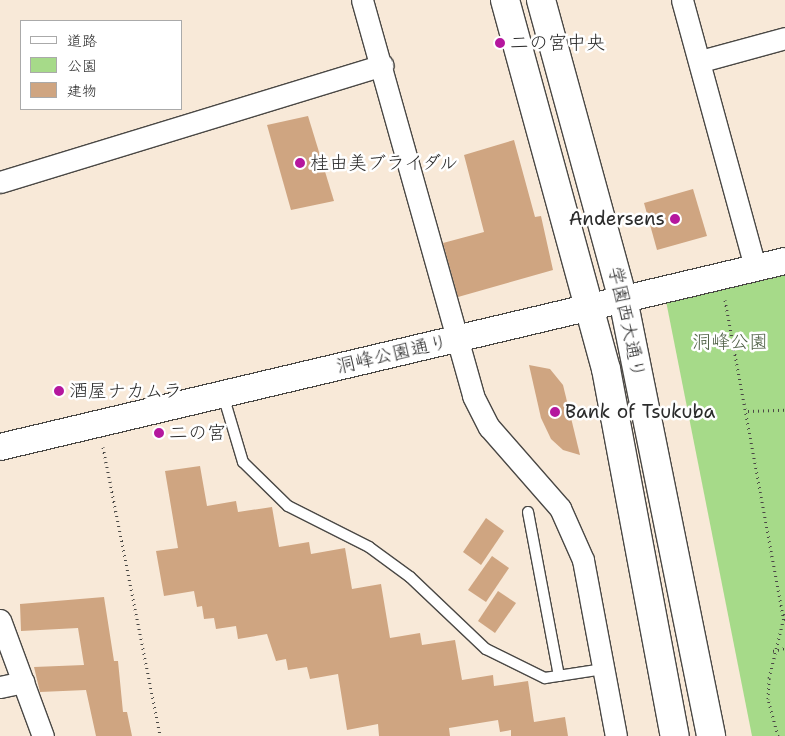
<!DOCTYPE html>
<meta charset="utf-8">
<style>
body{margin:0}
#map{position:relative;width:785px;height:736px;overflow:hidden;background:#f8e9d8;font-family:"Shantell Sans","Klee One",sans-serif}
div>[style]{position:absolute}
.green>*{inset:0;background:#a6da89}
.building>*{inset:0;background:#cfa581}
.path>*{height:3px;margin-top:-1.5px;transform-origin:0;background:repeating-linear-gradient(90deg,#4a4845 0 1px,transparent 0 5px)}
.roads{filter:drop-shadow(1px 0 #4a4845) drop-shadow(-1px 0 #4a4845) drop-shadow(0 1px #4a4845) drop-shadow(0 -1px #4a4845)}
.service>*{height:10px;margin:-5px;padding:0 5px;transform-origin:5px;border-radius:5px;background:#fff}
.minor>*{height:21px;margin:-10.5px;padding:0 10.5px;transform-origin:10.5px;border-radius:10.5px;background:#fff}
.tertiary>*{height:26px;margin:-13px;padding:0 13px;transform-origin:13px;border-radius:13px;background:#fff}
.secondary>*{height:28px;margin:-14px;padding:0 14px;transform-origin:14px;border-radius:14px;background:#fff}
.dots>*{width:14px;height:14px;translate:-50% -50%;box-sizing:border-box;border:2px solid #fff;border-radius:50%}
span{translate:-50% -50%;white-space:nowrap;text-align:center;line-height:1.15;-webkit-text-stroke:5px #fff;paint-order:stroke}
.poi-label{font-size:19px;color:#2b2b2b}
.left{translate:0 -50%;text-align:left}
.right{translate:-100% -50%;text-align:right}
.street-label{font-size:19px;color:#2b2b2b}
.park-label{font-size:19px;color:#506047}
.legend{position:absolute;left:20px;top:20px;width:162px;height:90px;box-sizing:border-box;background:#fff;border:1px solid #aaa;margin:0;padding:6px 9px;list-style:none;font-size:15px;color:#2b2b2b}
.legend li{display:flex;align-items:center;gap:10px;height:25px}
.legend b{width:25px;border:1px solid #aaa}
</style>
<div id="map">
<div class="green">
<i style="clip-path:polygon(785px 273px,785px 736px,752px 736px,666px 301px)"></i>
</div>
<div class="building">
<i style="clip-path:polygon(308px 116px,334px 201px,291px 210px,267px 125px)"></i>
<i style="clip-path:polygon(514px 140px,535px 217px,541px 216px,553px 270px,458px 297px,443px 243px,484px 232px,464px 155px)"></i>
<i style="clip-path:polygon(693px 189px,707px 236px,657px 250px,644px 203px)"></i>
<i style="clip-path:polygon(529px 365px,550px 369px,563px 385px,580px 455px,563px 450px,551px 439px,541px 418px)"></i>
<i style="clip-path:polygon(200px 466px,207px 506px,236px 501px,238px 512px,272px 507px,279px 547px,309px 542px,311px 554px,345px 548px,352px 589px,381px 584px,390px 638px,420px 633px,422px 645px,455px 640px,462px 680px,493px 675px,494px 686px,528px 681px,534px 722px,565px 717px,568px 736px,511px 736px,511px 730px,500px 732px,498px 720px,449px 728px,450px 736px,379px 736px,378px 724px,347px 730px,338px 674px,310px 679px,307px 667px,288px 670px,286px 659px,276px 661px,267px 634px,238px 639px,236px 626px,216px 629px,214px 618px,204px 619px,202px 606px,197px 607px,194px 591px,164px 596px,156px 551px,178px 548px,165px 471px)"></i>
<i style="clip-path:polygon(486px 518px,504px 531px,481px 565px,463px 552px)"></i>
<i style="clip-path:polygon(492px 556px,509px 568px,486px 602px,468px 590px)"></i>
<i style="clip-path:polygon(498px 591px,516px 603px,495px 633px,478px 621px)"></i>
<i style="clip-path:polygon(104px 597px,114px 661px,118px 661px,123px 712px,127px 712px,132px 736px,96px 736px,86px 690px,40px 692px,34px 667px,84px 665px,78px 628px,21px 631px,20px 604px)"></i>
</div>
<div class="path">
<i style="left:725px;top:300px;width:322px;rotate:79.6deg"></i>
<i style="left:748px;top:411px;width:37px;rotate:-2deg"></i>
<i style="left:103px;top:447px;width:295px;rotate:78.8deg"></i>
<i style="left:773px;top:651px;width:12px;rotate:-14deg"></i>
<i style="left:778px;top:736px;width:38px;rotate:-105deg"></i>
<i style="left:768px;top:699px;width:21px;rotate:-87deg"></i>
<i style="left:769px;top:678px;width:67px;rotate:-76.2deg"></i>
</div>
<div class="roads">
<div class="service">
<i style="left:223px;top:395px;width:70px;rotate:73.4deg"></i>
<i style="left:243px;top:462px;width:63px;rotate:44.4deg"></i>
<i style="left:288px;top:506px;width:91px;rotate:26.8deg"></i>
<i style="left:369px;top:547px;width:51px;rotate:36.2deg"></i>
<i style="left:410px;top:577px;width:105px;rotate:43.5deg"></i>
<i style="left:486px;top:649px;width:66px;rotate:26.2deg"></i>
<i style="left:545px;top:678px;width:59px;rotate:-8.8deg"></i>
<i style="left:528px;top:512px;width:167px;rotate:79.3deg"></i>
</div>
<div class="minor">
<i style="left:362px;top:0;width:411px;rotate:74.3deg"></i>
<i style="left:473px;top:396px;width:35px;rotate:63deg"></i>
<i style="left:489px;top:427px;width:108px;rotate:48.8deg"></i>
<i style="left:560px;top:508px;width:57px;rotate:66.1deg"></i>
<i style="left:583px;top:560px;width:179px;rotate:79.4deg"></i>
<i style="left:682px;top:0;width:277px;rotate:74.7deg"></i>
<i style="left:701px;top:61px;width:87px;rotate:-15.3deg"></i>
<i style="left:0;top:182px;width:400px;rotate:-17deg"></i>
<i style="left:0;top:620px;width:124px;rotate:69.7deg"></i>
<i style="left:0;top:687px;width:24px;rotate:-12deg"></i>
</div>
<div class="tertiary">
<i style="left:0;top:447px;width:807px;rotate:-13.33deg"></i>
</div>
<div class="secondary">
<i style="left:505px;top:0;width:383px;rotate:74.7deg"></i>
<i style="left:606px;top:369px;width:373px;rotate:79.4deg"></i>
<i style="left:541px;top:0;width:310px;rotate:74.7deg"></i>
<i style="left:623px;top:299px;width:446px;rotate:78.6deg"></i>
</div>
</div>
<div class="dots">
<i style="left:500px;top:43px;background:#b5179e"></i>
<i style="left:300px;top:163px;background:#b5179e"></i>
<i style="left:675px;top:219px;background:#b5179e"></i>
<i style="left:59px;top:391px;background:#b5179e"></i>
<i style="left:555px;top:412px;background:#b5179e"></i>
<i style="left:159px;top:433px;background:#b5179e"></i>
</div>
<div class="poi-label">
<span class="left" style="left:510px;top:43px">二の宮中央</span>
<span class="left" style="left:310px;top:163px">桂由美ブライダル</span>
<span class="right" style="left:665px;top:219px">Andersens</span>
<span class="left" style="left:69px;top:391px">酒屋ナカムラ</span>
<span class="left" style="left:565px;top:412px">Bank of Tsukuba</span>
<span class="left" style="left:169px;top:433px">二の宮</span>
</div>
<div class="street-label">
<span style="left:627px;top:322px;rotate:78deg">学園西大通り</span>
<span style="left:392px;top:354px;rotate:-13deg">洞峰公園通り</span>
</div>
<div class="park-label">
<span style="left:730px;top:342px">洞峰公園</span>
</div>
<ul class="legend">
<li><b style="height:6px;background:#fff"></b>道路</li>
<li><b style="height:14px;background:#a6da89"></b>公園</li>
<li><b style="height:14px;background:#cfa581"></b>建物</li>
</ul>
</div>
